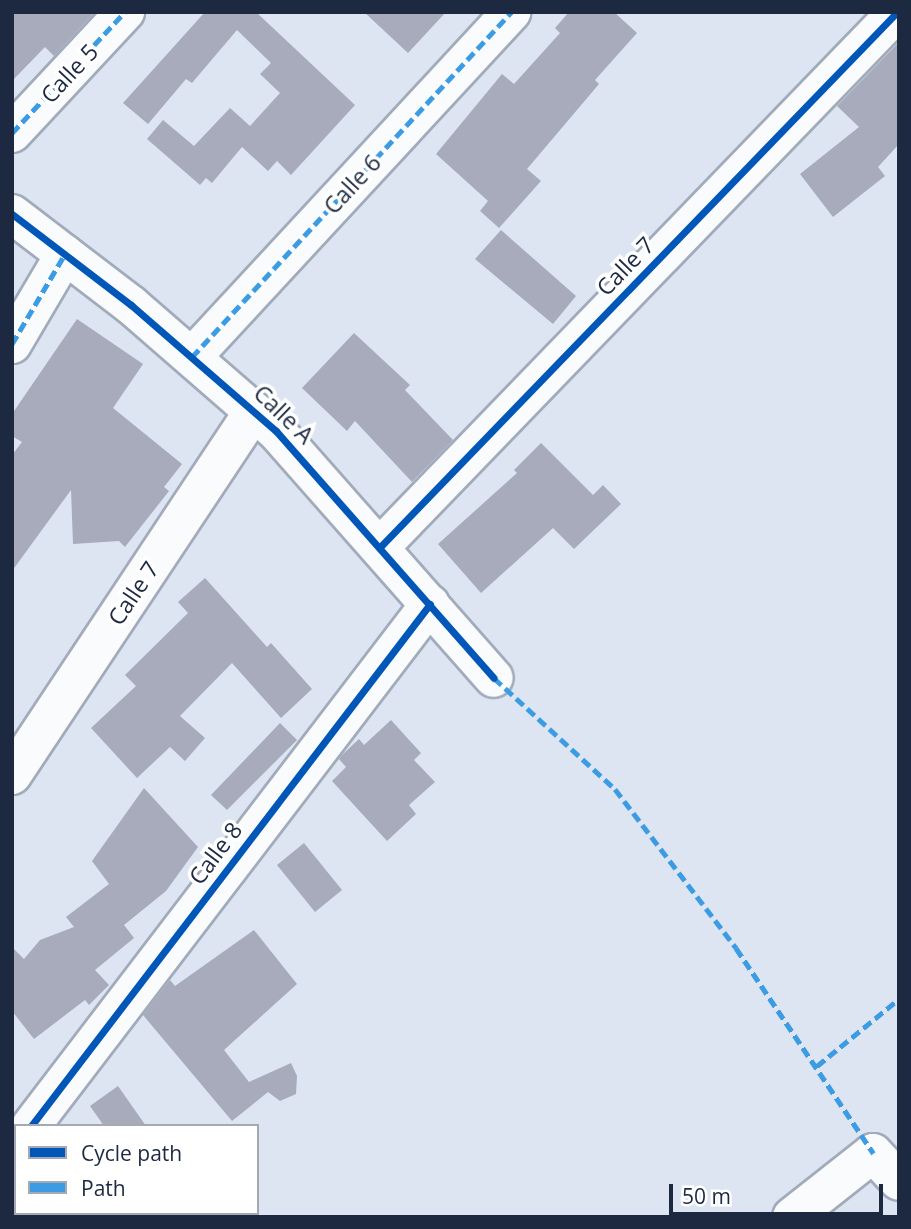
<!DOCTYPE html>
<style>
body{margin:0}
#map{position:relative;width:911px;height:1229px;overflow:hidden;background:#dde5f2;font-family:"Open Sans",sans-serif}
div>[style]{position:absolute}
.building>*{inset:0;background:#a7abbc}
.roads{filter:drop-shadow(2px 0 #a2abbb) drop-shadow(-2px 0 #a2abbb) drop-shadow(0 2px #a2abbb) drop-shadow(0 -2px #a2abbb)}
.minor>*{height:38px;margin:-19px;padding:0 19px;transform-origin:19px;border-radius:19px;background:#fafbfd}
.quiet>*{height:5px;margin-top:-2.5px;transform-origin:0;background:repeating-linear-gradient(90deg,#3c9ce3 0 10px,transparent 0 15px)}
.cycleway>*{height:7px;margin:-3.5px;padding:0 3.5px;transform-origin:3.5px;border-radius:3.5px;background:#0057b8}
span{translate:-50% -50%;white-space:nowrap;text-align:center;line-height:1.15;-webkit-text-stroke:7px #fff;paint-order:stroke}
.street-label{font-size:23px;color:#1c2941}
.frame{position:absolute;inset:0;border:14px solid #1c2941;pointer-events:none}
.legend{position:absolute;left:14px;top:1124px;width:245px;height:91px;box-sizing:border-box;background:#fff;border:2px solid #a4a9b3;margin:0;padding:9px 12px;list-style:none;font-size:21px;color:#1c2941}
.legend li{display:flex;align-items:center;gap:14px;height:35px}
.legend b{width:35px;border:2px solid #a4a9b3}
.scale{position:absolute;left:669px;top:1184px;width:214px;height:32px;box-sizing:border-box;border:4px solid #1c2941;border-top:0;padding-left:9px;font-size:21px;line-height:24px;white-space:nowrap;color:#1c2941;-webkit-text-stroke:5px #fff;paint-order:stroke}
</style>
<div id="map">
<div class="building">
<i style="clip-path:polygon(12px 12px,95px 12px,54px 56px,45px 47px,12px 81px)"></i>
<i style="clip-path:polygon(205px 12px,256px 12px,355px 105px,291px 175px,277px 161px,268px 171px,242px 147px,212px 183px,206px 178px,200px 185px,147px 139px,163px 120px,194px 146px,230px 108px,250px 126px,280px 93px,260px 74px,271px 63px,237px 30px,192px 83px,186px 79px,148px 124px,123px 103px)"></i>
<i style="clip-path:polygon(364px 12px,446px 12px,408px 53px)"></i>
<i style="clip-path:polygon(569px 12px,614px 12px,637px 33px,595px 80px,599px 84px,527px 169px,541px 181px,499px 228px,480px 211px,488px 201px,436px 154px,502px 74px,514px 84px,560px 33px,555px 28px)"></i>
<i style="clip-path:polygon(899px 42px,899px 144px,878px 167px,885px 176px,833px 217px,800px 174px,859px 127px,837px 106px)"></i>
<i style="clip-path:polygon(501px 230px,576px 296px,553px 324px,475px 259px)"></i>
<i style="clip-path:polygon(77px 319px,143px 364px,113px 408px,182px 464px,164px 487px,169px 491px,125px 547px,119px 541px,73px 544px,71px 490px,12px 571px,12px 455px,22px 442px,12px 436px,12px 414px)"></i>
<i style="clip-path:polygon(354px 333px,410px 385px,405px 390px,453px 440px,412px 482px,355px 421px,347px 431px,302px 388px)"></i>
<i style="clip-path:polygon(541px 443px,593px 495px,603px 485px,621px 504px,574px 549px,553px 528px,481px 593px,438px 544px,517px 473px,514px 470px)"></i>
<i style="clip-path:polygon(205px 578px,267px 647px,271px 643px,312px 689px,281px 718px,232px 663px,180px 716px,205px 738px,185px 761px,170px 747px,137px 778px,91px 728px,136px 686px,125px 675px,188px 613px,178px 602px)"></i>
<i style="clip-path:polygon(391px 720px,421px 753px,414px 760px,435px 782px,409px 805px,416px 814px,387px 841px,332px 781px,346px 767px,339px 759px,343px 754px,359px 739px,364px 745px)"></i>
<i style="clip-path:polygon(280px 723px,297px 740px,227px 810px,211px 795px)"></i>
<i style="clip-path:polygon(144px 788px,198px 847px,166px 891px,124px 925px,134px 938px,95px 970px,109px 985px,89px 1005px,85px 1000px,34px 1039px,12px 1011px,12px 947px,24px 959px,40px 940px,74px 927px,66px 917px,109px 884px,92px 861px)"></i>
<i style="clip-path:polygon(304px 843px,342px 890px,315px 912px,277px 865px)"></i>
<i style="clip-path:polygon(254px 930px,297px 984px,224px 1050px,249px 1082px,291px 1063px,297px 1076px,296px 1094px,280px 1101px,268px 1092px,232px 1121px,143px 1015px,170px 980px,175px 986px)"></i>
<i style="clip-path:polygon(118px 1086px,146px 1126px,104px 1126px,90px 1106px)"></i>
</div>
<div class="roads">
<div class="minor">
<i style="left:12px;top:133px;width:166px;rotate:-47deg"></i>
<i style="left:12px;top:214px;width:150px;rotate:37.4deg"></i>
<i style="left:131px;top:305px;width:192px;rotate:41deg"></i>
<i style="left:276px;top:431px;width:329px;rotate:48.6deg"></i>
<i style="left:12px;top:344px;width:104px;rotate:-59.5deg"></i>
<i style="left:192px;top:357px;width:470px;rotate:-47.2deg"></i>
<i style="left:381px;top:546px;width:743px;rotate:-45.98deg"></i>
<i style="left:12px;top:775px;width:437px;rotate:-56.4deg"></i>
<i style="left:31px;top:1126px;width:657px;rotate:-52.61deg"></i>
<i style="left:792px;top:1217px;width:103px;rotate:-38.3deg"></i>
<i style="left:873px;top:1153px;width:38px;rotate:47deg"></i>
</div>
</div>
<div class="quiet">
<i style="left:12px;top:133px;width:166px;rotate:-47deg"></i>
<i style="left:12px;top:344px;width:104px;rotate:-59.5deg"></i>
<i style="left:192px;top:357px;width:470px;rotate:-47.2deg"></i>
<i style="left:494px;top:678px;width:164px;rotate:42.5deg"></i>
<i style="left:615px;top:789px;width:200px;rotate:52.7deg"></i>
<i style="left:736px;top:948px;width:247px;rotate:56.2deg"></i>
<i style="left:817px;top:1066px;width:106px;rotate:-39.3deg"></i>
</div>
<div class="cycleway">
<i style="left:12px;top:214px;width:150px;rotate:37.4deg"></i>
<i style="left:131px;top:305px;width:192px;rotate:41deg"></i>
<i style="left:276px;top:431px;width:329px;rotate:48.6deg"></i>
<i style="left:381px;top:546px;width:743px;rotate:-45.98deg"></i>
<i style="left:31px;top:1126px;width:657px;rotate:-52.61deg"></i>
</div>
<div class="street-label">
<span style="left:69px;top:73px;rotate:-47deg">Calle 5</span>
<span style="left:352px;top:184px;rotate:-47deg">Calle 6</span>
<span style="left:625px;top:266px;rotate:-46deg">Calle 7</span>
<span style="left:284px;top:414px;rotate:44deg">Calle A</span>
<span style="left:133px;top:593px;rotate:-56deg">Calle 7</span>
<span style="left:215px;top:853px;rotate:-53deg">Calle 8</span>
</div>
<div class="frame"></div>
<ul class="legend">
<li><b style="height:9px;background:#0057b8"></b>Cycle path</li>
<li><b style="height:9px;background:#3c9ce3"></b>Path</li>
</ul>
<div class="scale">50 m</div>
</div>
